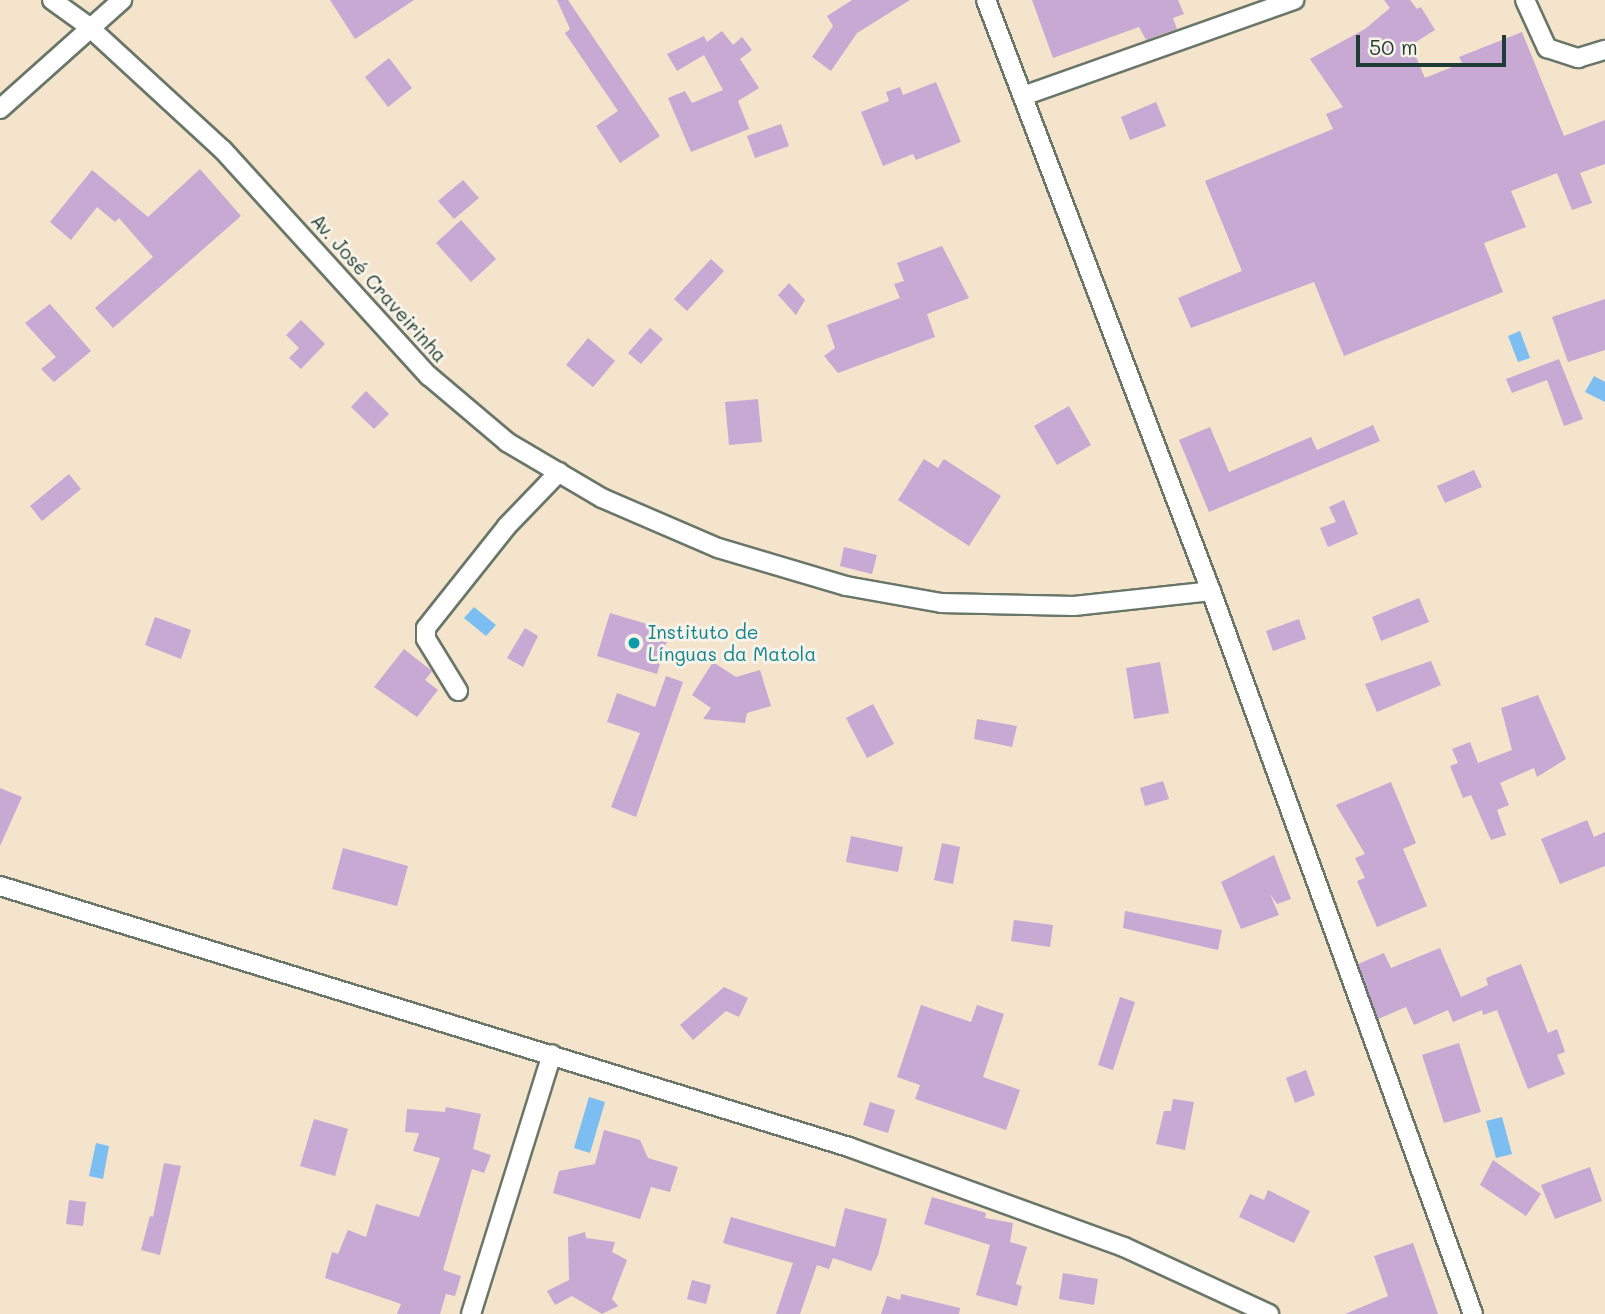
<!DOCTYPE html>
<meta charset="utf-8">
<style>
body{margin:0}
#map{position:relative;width:1605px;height:1314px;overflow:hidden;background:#f3e4cb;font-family:Mali,sans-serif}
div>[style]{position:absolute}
.water>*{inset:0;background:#7cbef1}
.building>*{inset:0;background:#c7a9d4}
.roads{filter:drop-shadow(2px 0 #697769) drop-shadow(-2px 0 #697769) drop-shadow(0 2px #697769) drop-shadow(0 -2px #697769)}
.minor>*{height:18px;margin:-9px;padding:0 9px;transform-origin:9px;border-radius:9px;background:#fff}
.dots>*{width:19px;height:19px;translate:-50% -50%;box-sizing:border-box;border:4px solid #f7f3e8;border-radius:50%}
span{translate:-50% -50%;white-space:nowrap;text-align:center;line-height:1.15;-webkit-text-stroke:6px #f7f3e8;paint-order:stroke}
.street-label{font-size:19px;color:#1f3d34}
.culture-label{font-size:19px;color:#0d838f}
.left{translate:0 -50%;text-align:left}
.scale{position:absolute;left:1356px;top:35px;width:150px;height:32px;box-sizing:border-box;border:4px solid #1f3d34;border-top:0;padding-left:9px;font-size:21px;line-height:24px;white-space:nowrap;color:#1f3d34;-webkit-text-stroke:5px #f7f3e8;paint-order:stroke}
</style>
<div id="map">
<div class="water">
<i style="clip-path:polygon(1520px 331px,1530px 358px,1518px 362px,1508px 336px)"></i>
<i style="clip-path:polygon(1594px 376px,1605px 382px,1605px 402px,1585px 392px)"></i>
<i style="clip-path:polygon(474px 607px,496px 625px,486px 636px,464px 618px)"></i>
<i style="clip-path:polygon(589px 1097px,605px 1102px,590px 1153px,574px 1148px)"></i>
<i style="clip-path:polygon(1502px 1117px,1512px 1154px,1496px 1158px,1486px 1121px)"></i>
<i style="clip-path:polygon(96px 1143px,109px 1146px,103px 1179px,89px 1176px)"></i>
</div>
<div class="building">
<i style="clip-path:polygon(330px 0,414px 0,355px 39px)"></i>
<i style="clip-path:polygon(557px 0,568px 0,660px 136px,620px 163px,596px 126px,618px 111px,565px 33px,570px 29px)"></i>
<i style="clip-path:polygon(852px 0,910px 0,857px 33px,831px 71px,812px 57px,833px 26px,827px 16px)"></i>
<i style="clip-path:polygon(1032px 0,1178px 0,1184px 14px,1173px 18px,1177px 29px,1146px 40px,1139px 27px,1053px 58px)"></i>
<i style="clip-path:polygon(1384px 0,1410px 0,1417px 9px,1421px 7px,1435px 30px,1411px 45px,1425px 78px,1462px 63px,1459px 57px,1522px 32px,1564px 136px,1605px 120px,1605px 164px,1580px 173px,1592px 203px,1572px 210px,1557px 173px,1511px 191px,1526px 227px,1484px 243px,1503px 292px,1344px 356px,1314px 282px,1191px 328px,1178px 298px,1242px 271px,1205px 181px,1333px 129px,1326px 114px,1343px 107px,1310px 59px,1365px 29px,1390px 8px)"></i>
<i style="clip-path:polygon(722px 31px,733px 45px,742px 37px,752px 50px,740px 59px,759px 88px,738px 101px,749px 129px,691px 152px,668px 98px,685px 91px,692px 103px,723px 90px,704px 55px,677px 71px,667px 54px,704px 36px,707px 42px)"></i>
<i style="clip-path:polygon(389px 58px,412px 88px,388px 107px,365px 77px)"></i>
<i style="clip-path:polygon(936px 82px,961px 142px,916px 160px,913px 154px,883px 166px,861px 112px,889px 101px,886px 92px,900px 87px,903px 95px)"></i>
<i style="clip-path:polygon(1156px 102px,1166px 126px,1130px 140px,1121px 117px)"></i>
<i style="clip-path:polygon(781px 124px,789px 146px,755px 158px,747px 136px)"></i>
<i style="clip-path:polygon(200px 169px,241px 216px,113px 328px,95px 308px,153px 257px,119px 218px,115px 222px,97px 207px,71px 240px,50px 222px,92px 170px,148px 217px)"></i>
<i style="clip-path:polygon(463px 180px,479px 198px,454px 219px,438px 201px)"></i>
<i style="clip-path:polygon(461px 220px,496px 259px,471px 282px,436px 243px)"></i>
<i style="clip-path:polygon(942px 246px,969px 298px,927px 314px,935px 337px,838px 373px,824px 356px,835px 348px,827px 325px,900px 298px,894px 284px,904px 281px,897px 263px)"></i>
<i style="clip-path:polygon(711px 259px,724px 271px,687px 311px,674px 299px)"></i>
<i style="clip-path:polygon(789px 283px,805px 300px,796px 315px,778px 295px)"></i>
<i style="clip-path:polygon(1605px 299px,1605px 350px,1568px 362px,1552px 317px)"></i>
<i style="clip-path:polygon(50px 304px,91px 351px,54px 382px,41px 369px,56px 357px,25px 323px)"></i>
<i style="clip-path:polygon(301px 320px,325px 344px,301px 369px,289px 358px,299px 348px,286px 335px)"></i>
<i style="clip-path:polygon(650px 328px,663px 339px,641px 364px,628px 353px)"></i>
<i style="clip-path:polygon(588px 338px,615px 361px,593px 387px,566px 365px)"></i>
<i style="clip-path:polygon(1559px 359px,1583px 419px,1564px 426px,1547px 380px,1512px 393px,1506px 379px)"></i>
<i style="clip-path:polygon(366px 391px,389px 414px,374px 429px,351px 407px)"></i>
<i style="clip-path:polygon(758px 399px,762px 442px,729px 445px,725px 402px)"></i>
<i style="clip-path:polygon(1069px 406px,1091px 445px,1057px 465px,1034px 426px)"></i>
<i style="clip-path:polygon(1373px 425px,1380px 441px,1209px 512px,1179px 440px,1210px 427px,1229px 472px,1311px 437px,1317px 450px)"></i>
<i style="clip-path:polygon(924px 459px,938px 468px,944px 459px,1001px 496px,969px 546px,898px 500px)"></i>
<i style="clip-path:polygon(1474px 470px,1482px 487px,1445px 503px,1437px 486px)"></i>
<i style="clip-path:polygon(69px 474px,81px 489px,42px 521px,30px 506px)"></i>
<i style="clip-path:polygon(1344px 500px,1358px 534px,1328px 547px,1320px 528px,1336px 522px,1329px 507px)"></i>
<i style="clip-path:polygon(844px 547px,877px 555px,872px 574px,840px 566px)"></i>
<i style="clip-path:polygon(1419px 598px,1429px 622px,1381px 641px,1372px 617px)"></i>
<i style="clip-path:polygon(610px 613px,670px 631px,657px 674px,597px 656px)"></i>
<i style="clip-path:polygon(155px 617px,191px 630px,181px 659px,145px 645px)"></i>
<i style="clip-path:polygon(1299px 619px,1306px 639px,1273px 651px,1266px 631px)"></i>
<i style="clip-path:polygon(525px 628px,538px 636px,523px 667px,507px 658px)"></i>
<i style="clip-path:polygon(404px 649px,432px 671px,425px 680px,438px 690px,417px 717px,374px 687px)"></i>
<i style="clip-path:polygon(1431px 661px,1441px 685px,1377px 712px,1365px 684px)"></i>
<i style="clip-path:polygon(713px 662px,736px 677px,760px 670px,771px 706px,747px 713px,745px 723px,703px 719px,711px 708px,692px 695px)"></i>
<i style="clip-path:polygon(1160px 662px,1169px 713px,1134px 719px,1126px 668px)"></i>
<i style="clip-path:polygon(666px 676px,683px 682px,636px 817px,611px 807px,640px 733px,607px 722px,617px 693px,655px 707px)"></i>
<i style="clip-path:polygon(1538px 695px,1566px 759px,1537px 777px,1534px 768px,1500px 783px,1509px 805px,1497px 810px,1506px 835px,1491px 840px,1471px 795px,1463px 798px,1450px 766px,1458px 763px,1452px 749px,1470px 742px,1478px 763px,1512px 750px,1501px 708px)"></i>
<i style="clip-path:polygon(873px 704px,894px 744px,867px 758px,846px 718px)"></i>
<i style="clip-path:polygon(977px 719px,1017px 726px,1012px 747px,974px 739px)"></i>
<i style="clip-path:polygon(1163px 781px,1169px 799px,1145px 806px,1140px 788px)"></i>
<i style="clip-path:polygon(1391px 782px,1416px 843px,1403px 849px,1427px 906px,1377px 927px,1357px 881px,1365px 878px,1355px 858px,1365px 854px,1336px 805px)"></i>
<i style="clip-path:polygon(0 788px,22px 797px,0 846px)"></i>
<i style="clip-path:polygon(1587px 820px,1594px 837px,1605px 832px,1605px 866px,1560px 884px,1541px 839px)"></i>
<i style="clip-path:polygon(851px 836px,903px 847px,898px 872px,846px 862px)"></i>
<i style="clip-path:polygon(942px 843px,960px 847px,953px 884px,934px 880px)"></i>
<i style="clip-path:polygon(343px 848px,408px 866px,397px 906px,332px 889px)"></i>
<i style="clip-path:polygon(1274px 855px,1291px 899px,1277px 904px,1270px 894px,1279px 915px,1241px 929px,1221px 882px)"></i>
<i style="clip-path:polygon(1125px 911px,1222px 930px,1218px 950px,1123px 928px)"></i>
<i style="clip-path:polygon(1014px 920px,1053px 925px,1050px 947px,1011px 941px)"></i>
<i style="clip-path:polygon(1440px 948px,1461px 997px,1488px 985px,1486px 978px,1521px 964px,1548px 1033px,1557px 1029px,1565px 1052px,1557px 1055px,1565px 1074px,1528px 1089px,1497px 1010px,1483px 1015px,1482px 1010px,1453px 1022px,1448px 1010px,1414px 1025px,1406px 1007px,1378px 1019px,1358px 964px,1384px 953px,1391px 968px)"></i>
<i style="clip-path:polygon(724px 987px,748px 998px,739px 1017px,726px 1011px,693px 1040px,680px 1025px)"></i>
<i style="clip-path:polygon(1120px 997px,1135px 1002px,1113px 1070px,1098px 1065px)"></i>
<i style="clip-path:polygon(921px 1005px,971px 1022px,977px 1005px,1004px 1014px,983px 1077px,1020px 1090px,1006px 1130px,915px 1099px,920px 1085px,897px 1077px)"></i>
<i style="clip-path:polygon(1459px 1043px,1481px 1112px,1444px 1123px,1422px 1055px)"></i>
<i style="clip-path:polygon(1306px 1070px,1315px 1095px,1295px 1103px,1286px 1078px)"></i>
<i style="clip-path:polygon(1173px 1099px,1194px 1102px,1185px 1150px,1156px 1144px,1164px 1111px,1171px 1111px)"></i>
<i style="clip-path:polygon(870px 1102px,895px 1110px,888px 1133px,863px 1125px)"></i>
<i style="clip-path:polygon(446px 1107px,481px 1114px,473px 1149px,491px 1155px,484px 1173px,472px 1169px,443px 1270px,461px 1276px,455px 1296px,446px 1294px,440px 1314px,397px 1314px,401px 1304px,325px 1278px,332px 1252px,338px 1254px,348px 1230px,366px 1237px,376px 1204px,419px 1217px,440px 1158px,413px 1151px,419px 1133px,405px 1132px,407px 1109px,445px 1112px)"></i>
<i style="clip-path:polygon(314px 1119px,348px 1129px,335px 1176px,300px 1166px)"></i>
<i style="clip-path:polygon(604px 1130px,640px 1140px,648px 1158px,678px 1167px,670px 1192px,651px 1187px,640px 1219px,553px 1193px,559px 1171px,595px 1164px)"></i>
<i style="clip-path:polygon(1493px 1160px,1541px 1194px,1526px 1216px,1480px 1185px)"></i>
<i style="clip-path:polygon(164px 1163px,181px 1166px,160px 1255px,141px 1250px,150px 1216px,153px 1217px)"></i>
<i style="clip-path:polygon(1590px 1167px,1602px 1201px,1555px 1219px,1541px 1185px)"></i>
<i style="clip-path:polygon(1268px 1190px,1310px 1211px,1294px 1243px,1239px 1217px,1250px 1194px,1264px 1200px)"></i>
<i style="clip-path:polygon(932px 1197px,986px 1213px,985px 1218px,1013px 1223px,1010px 1242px,1027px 1247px,1016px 1284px,1022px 1286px,1017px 1306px,976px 1295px,990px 1245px,924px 1224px)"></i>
<i style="clip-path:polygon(69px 1200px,86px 1202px,83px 1226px,66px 1224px)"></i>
<i style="clip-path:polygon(845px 1208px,887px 1219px,878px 1255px,871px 1271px,833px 1258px,829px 1269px,817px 1265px,800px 1314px,776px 1314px,793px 1263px,723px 1243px,731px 1217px,835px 1247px)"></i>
<i style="clip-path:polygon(585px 1232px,586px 1238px,615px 1242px,612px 1252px,627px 1260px,612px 1299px,618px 1306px,602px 1314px,572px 1296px,555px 1305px,547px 1291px,569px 1280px,568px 1237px)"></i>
<i style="clip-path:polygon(1413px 1243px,1438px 1314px,1345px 1314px,1388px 1296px,1374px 1256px)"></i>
<i style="clip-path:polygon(1063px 1273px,1098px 1279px,1094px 1305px,1059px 1299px)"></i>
<i style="clip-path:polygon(692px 1280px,711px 1285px,706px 1304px,687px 1299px)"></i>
<i style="clip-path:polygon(901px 1294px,960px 1308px,959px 1314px,881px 1314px,887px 1296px,900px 1300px)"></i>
</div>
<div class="roads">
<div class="minor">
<i style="left:52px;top:0;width:44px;rotate:35.8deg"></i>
<i style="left:88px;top:26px;width:183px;rotate:42.6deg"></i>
<i style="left:223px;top:150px;width:306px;rotate:47.7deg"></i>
<i style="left:429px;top:376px;width:102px;rotate:40.2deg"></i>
<i style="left:507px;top:442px;width:110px;rotate:30.5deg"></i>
<i style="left:602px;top:498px;width:126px;rotate:23.3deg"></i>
<i style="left:718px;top:548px;width:134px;rotate:16.5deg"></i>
<i style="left:846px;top:586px;width:97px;rotate:10.1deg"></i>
<i style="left:941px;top:603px;width:133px;rotate:1.3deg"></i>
<i style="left:1074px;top:606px;width:138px;rotate:-6.2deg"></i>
<i style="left:986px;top:0;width:632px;rotate:69.16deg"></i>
<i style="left:1211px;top:591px;width:769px;rotate:70.08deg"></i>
<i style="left:1525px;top:0;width:53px;rotate:65.4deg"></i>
<i style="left:1547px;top:48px;width:33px;rotate:18deg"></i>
<i style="left:1578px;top:58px;width:28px;rotate:-17deg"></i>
<i style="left:1023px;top:96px;width:288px;rotate:-19.5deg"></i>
<i style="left:0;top:109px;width:164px;rotate:-41.8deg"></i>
<i style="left:458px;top:691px;width:61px;rotate:-121.6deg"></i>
<i style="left:426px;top:639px;width:11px;rotate:-90deg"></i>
<i style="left:426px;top:628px;width:130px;rotate:-51.5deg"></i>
<i style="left:507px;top:526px;width:75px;rotate:-46.1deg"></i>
<i style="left:0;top:886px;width:888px;rotate:17.09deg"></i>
<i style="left:849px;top:1147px;width:293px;rotate:20deg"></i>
<i style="left:1124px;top:1247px;width:160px;rotate:24.8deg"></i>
<i style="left:471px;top:1314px;width:272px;rotate:-72.7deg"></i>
</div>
</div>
<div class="dots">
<i style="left:634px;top:643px;background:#0f9aa8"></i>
</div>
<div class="street-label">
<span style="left:379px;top:288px;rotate:48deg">Av. José Craveirinha</span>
</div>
<div class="culture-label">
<span class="left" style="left:648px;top:643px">Instituto de<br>Línguas da Matola</span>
</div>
<div class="scale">50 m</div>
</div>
